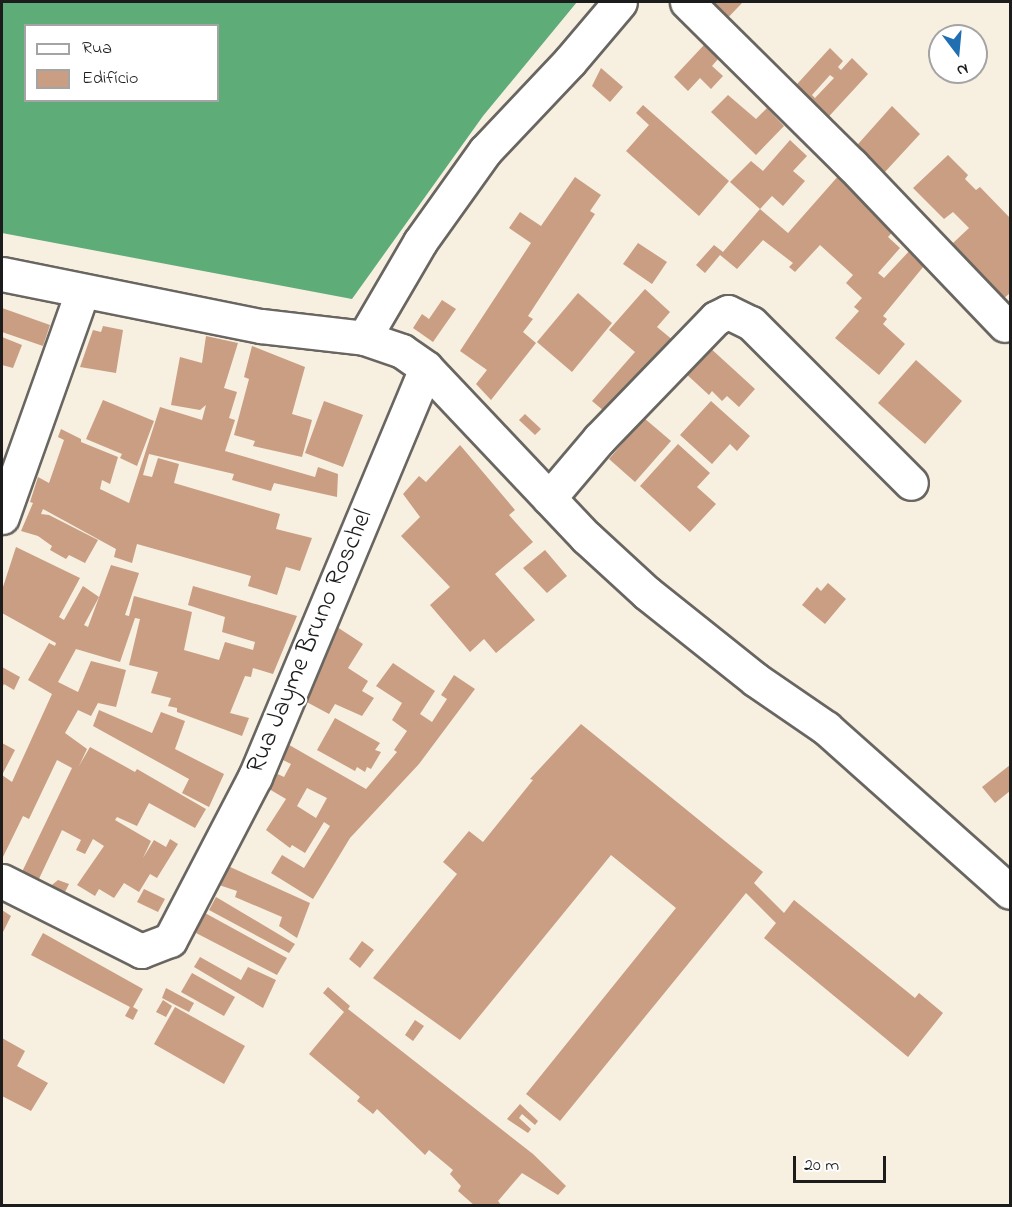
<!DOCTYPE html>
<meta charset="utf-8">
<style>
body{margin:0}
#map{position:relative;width:1012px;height:1207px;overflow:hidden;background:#f7efe0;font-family:"Indie Flower",sans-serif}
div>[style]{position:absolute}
.forest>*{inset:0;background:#5eac78}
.building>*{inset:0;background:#c99e83}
.roads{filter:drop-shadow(2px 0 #696661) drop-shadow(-2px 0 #696661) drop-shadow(0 2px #696661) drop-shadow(0 -2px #696661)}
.street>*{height:33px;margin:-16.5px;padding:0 16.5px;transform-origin:16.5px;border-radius:16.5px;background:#fff}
.secondary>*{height:33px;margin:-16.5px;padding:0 16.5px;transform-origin:16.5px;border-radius:16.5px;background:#fff}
span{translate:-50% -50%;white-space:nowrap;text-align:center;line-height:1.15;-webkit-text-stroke:4.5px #fff;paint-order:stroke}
.street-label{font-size:26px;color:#1c1c1c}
.frame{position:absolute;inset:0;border:3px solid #1c1c1c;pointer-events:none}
.legend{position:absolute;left:24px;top:24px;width:195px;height:78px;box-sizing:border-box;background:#fff;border:2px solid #a4a4a4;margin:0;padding:8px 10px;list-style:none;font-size:18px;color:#1c1c1c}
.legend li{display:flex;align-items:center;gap:12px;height:30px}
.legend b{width:30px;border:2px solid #a4a4a4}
.north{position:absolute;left:928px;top:24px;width:60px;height:60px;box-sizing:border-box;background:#fff;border:2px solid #a4a4a4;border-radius:50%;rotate:164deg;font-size:16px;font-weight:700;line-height:24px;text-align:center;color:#1c1c1c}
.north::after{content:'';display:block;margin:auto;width:21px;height:27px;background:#1f6fb2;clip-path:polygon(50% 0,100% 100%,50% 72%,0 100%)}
.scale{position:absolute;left:793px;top:1156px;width:93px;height:27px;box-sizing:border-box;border:3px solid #1c1c1c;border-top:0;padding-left:8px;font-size:18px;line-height:21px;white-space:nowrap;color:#1c1c1c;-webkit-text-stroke:4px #fff;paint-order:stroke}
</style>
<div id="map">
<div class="forest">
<i style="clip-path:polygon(evenodd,2px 2px,577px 2px,483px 116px,352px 299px,2px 233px,2px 2px,26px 26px,218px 26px,218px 100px,26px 100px,26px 26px)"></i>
</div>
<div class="building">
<i style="clip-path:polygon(712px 2px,743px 2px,719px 27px,703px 12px)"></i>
<i style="clip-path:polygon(704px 45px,718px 59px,712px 66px,723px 76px,711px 89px,700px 78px,688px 91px,674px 77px)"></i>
<i style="clip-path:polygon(evenodd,830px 48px,843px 61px,838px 67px,841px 70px,852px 58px,868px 74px,821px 125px,788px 94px,830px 48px,830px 75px,834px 78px,815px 98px,812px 95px,830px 75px)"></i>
<i style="clip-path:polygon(601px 68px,623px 87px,610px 102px,592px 86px)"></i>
<i style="clip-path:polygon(728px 95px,756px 119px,767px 108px,784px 126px,756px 155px,711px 112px)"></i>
<i style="clip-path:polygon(643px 105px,729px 181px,699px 216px,626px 151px,649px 125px,636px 113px)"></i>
<i style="clip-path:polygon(892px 106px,920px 134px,884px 173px,862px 155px,851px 152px)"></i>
<i style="clip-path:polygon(790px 140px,807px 156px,793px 171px,805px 181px,783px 206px,772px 196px,760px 209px,730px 182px,751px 161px,763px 171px)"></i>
<i style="clip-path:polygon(948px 155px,968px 175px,965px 179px,976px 190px,980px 187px,1010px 218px,1010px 293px,1002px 300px,952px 244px,969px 228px,953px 212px,944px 219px,913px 188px)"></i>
<i style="clip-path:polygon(840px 174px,896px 228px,888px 237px,900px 248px,878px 273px,884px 278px,913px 247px,928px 261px,883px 316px,887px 319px,883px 324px,905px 344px,879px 375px,835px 338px,859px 311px,854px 307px,862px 298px,846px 283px,853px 275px,820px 245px,795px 272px,789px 267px,793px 263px,763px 240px,737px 269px,720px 255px,705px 273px,696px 265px,714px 245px,723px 252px,760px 209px,788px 233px)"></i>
<i style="clip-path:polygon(575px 177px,601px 195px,590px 211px,595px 214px,528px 316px,533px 319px,523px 332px,536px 343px,491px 400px,476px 384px,487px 370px,460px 351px,531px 243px,509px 228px,520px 212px,541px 226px)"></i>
<i style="clip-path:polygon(638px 243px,667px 262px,652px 284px,623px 264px)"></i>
<i style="clip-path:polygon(645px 289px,670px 312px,657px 327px,674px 341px,604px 411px,592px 401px,635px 352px,609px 330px)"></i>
<i style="clip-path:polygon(578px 293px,612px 323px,572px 372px,537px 342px)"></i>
<i style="clip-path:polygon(442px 300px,456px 309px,433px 342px,413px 328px,422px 314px,429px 319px)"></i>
<i style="clip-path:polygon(2px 308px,50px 325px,43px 346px,2px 332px)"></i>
<i style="clip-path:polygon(103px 326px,123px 330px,116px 373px,80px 367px,93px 330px,101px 332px)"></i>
<i style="clip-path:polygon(206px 336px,238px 343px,224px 388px,237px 392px,229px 418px,235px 420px,225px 451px,315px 477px,318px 467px,338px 474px,337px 497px,274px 483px,271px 491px,232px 480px,234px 474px,149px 454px,143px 475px,152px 477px,158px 458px,179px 464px,174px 483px,280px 514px,276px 529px,312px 538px,300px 571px,286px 567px,277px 595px,248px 586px,251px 576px,137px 544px,132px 563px,114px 557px,116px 549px,43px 509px,41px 514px,49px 515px,98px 540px,85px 563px,69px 555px,66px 559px,50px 550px,52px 546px,38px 536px,21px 531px,33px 503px,30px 502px,38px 477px,49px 483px,64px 440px,58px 437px,61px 429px,81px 439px,81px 442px,118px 457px,110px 484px,102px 480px,100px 489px,129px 503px,160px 407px,202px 420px,206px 405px,200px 410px,171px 405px,180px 357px,202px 363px)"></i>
<i style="clip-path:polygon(2px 337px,22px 345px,13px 368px,2px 365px)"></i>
<i style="clip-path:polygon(252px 346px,305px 367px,292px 414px,312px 420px,302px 457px,253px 446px,255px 441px,234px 435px,249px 379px,244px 377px)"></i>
<i style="clip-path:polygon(708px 346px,755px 389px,739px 407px,727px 396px,722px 401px,712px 391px,709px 395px,684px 372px)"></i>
<i style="clip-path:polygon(916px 360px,962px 401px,925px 444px,878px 403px)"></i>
<i style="clip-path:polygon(103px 400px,154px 421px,137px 466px,120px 458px,122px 454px,86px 439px)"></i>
<i style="clip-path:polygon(324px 401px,363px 415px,343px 467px,305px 453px)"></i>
<i style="clip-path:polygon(711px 401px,750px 436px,737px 451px,730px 444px,712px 464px,680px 435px)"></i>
<i style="clip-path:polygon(525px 414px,541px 429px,535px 435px,519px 420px)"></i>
<i style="clip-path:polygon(644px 418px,671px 441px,635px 482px,609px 459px)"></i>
<i style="clip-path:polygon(678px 444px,710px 473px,697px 487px,716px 504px,690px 532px,640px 486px)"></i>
<i style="clip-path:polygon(460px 445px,515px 510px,509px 515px,533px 542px,495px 574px,535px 620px,496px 653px,484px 639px,470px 652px,430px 605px,450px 587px,401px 536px,420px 517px,403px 494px,419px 476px,426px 482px)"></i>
<i style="clip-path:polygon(16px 547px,80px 578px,59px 617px,64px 620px,83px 586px,99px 597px,84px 625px,88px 627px,111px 565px,139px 573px,125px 615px,129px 616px,134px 596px,192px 612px,184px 650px,219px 660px,225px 642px,253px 650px,255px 642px,222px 632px,225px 617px,188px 605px,193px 586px,297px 616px,273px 674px,253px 668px,251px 677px,245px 676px,230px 713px,249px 718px,242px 736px,177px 712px,177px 708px,168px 706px,171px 698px,151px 693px,158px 672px,129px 665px,140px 619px,135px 618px,120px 662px,76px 649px,58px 682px,78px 692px,91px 661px,126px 670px,116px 707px,98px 703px,91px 716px,78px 710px,65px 733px,87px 749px,79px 766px,90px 747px,135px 772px,137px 769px,206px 809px,195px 828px,149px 803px,137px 826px,117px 817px,115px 820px,151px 841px,143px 858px,154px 840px,166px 847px,170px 839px,178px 844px,157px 878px,150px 874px,139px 892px,124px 883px,114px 898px,99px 889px,95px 896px,77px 885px,104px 846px,93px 839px,85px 854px,76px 850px,81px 840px,62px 830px,37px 883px,21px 874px,72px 768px,57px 760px,29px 819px,23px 816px,2px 859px,2px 743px,15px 750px,2px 775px,12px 782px,52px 694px,28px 680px,49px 643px,55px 646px,56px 643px,2px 613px,2px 590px)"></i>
<i style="clip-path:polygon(545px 550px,567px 576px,547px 593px,523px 568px)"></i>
<i style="clip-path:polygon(828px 583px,846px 599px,825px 624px,802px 605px,817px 587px,821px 591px)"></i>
<i style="clip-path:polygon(337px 627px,363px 644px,348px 668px,368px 681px,362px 691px,374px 698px,362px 716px,335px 704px,329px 714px,303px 700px)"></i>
<i style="clip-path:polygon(evenodd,393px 663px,435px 691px,420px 714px,432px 722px,447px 699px,441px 695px,454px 675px,475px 689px,419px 764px,350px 838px,313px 899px,271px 873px,282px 855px,304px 868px,330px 826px,324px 822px,305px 853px,292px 845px,290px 848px,266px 830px,286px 799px,264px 786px,271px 771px,284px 777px,291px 764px,277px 757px,284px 742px,366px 789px,397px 752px,394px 750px,407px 731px,392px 720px,402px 703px,376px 686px,393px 663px,307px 788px,327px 798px,316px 818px,297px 806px,307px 788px)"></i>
<i style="clip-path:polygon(2px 667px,20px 677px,14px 690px,4px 684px,2px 688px)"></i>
<i style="clip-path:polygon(99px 710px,152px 733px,161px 712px,185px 721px,175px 749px,224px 774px,209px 807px,182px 793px,189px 779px,93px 726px)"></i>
<i style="clip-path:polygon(335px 718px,380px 743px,375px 750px,381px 752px,371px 769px,367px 767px,365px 772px,357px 767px,355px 771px,317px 750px)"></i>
<i style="clip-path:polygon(581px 724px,763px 872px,754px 883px,784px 913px,794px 900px,915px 998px,919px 993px,943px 1013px,908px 1057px,764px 938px,776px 923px,746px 893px,560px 1121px,526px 1094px,676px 908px,611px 855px,460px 1040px,373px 978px,457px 874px,443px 862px,469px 831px,483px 842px,533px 780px,530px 779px)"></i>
<i style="clip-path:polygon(1010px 765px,1010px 791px,995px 803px,982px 787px)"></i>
<i style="clip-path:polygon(228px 866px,310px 903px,297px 938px,279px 926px,282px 917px,235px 897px,237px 891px,219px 885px)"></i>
<i style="clip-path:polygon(58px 880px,69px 884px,62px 898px,47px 889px)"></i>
<i style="clip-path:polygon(144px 889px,165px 899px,158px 912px,137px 902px)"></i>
<i style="clip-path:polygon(216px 897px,295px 944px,289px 953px,209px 910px)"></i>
<i style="clip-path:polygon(2px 910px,11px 916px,2px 934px)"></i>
<i style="clip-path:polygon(205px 913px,287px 958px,277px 975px,196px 933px)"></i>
<i style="clip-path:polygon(43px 933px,143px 989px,133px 1007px,138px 1010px,133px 1020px,125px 1016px,130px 1007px,31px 955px)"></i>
<i style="clip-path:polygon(362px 941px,374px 950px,360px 968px,349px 959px)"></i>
<i style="clip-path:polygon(200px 957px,241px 980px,248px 967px,276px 980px,263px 1008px,194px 967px)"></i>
<i style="clip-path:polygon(192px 973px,235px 997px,224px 1016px,181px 992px)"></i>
<i style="clip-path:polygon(328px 987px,350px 1006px,348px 1009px,533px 1154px,566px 1186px,558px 1195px,522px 1173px,498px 1201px,502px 1206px,475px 1206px,458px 1191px,461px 1186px,450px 1174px,453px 1170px,429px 1150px,425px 1155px,377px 1109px,373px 1114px,357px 1101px,360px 1097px,309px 1054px,344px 1012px,323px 993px)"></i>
<i style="clip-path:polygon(166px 988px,194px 1003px,189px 1012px,162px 998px)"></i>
<i style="clip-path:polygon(163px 1000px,172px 1006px,166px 1017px,156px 1012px)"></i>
<i style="clip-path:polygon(175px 1007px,245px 1046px,224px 1084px,154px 1044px)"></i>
<i style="clip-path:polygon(415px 1020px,424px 1026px,413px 1041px,405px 1035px)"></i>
<i style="clip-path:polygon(2px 1038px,25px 1051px,17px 1066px,48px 1083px,31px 1111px,2px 1096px)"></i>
<i style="clip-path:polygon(520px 1104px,538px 1121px,535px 1125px,522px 1114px,519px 1118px,531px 1129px,528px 1133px,507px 1119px)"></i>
</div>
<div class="roads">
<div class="street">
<i style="left:687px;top:2px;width:232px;rotate:44.7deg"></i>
<i style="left:852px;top:165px;width:221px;rotate:46.3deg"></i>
<i style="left:364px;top:338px;width:111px;rotate:-59.7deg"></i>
<i style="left:420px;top:242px;width:112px;rotate:-54.5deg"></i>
<i style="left:485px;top:151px;width:124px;rotate:-46.6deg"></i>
<i style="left:570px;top:61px;width:77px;rotate:-49.7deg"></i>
<i style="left:549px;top:498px;width:77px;rotate:-49.7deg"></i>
<i style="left:599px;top:439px;width:168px;rotate:-46deg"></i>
<i style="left:716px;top:318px;width:13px;rotate:-27deg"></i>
<i style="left:728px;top:312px;width:25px;rotate:26deg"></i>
<i style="left:751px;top:323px;width:226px;rotate:45deg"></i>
<i style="left:2px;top:517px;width:239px;rotate:-70.4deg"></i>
<i style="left:2px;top:881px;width:156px;rotate:26.7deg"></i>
<i style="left:141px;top:951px;width:31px;rotate:-21deg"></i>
<i style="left:170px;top:940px;width:184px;rotate:-62.5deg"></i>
<i style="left:255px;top:777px;width:443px;rotate:-67.3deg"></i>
</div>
<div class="secondary">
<i style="left:2px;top:274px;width:264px;rotate:11.4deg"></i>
<i style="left:261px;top:326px;width:104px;rotate:6.6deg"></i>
<i style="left:364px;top:338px;width:40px;rotate:18.9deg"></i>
<i style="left:402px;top:351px;width:29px;rotate:35deg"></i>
<i style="left:426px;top:368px;width:233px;rotate:46.6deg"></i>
<i style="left:586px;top:537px;width:83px;rotate:42.6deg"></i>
<i style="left:647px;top:593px;width:139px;rotate:38.6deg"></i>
<i style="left:756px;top:680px;width:85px;rotate:34.4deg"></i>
<i style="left:826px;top:728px;width:246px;rotate:41.7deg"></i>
</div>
</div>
<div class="street-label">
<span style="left:311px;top:642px;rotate:-67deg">Rua Jayme Bruno Roschel</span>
</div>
<div class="frame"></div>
<ul class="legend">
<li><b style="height:8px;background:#fff"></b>Rua</li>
<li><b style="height:16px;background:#c99e83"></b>Edifício</li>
</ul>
<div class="north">N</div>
<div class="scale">20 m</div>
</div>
